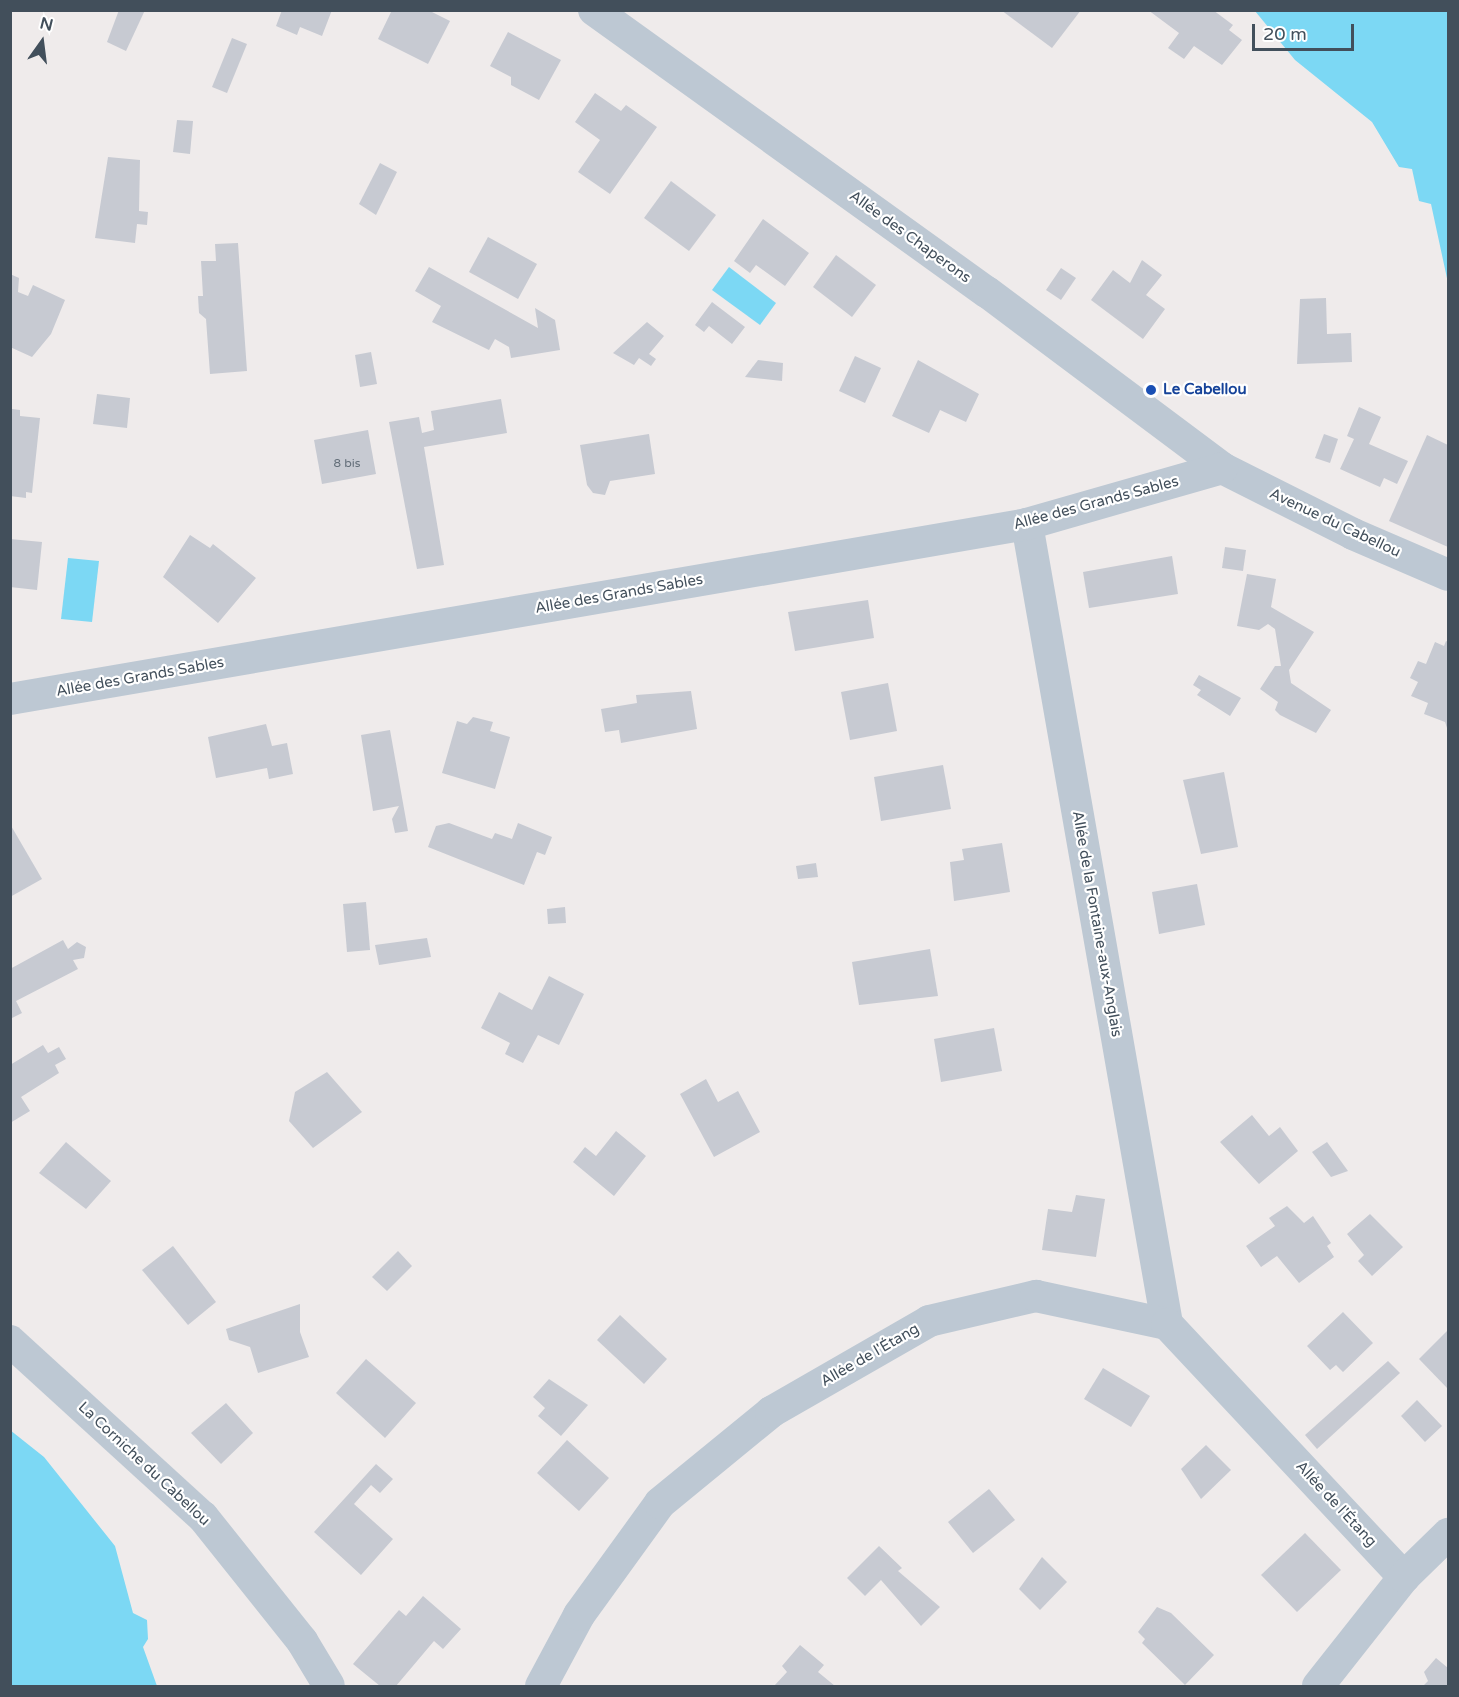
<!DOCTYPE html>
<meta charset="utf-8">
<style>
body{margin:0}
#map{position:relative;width:1459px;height:1697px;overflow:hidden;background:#efebeb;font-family:"Varela Round",sans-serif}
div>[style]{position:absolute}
.water>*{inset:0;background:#7cd8f4}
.building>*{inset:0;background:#c7cad2}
.minor>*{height:32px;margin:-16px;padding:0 16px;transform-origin:16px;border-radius:16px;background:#bdc8d3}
.dots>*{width:16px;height:16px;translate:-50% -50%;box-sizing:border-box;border:3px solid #fff;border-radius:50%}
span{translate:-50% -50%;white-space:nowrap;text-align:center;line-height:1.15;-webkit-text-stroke:4.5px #fff;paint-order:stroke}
.number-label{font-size:12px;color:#636e79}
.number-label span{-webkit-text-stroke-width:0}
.street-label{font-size:15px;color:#424f5b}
.transit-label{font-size:15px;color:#164399;font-weight:700}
.left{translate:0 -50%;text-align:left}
.frame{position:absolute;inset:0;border:12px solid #424f5b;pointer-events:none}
.north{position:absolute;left:12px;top:12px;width:60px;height:60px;-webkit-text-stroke:4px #fff;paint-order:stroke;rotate:14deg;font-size:16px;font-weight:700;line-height:24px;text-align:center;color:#424f5b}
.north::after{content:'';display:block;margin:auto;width:21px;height:27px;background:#424f5b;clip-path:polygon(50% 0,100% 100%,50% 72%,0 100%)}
.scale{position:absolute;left:1252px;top:24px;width:102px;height:27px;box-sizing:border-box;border:3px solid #424f5b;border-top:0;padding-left:8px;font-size:18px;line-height:21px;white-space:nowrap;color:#424f5b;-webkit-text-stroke:4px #fff;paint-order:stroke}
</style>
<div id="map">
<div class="water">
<i style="clip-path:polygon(1255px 11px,1448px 11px,1448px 283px,1431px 204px,1419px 201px,1412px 169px,1399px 167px,1372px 122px,1295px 60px)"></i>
<i style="clip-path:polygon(729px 267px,776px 303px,760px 325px,712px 290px)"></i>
<i style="clip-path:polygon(68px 558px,99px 561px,92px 622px,61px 619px)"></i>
<i style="clip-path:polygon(10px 1430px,44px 1457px,115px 1546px,133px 1613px,147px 1620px,148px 1639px,143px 1647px,157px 1686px,11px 1686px)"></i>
</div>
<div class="building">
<i style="clip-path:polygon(119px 10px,145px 10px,126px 51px,107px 42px)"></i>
<i style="clip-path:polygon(282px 10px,332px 10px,322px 36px,300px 27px,297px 35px,276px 26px)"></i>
<i style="clip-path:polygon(392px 10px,428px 10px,450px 21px,428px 64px,378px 39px)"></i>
<i style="clip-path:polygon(1001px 10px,1081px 10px,1052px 48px)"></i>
<i style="clip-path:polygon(1148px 10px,1213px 10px,1233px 25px,1229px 30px,1242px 40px,1222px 65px,1194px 46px,1184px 59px,1168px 48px,1179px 33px)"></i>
<i style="clip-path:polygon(508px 32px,561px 60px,539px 100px,511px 85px,511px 77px,490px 66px)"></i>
<i style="clip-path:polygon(232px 38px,247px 44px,227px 93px,212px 87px)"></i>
<i style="clip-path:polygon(595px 93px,621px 111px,626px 105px,657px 127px,610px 194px,578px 172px,600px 140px,575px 122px)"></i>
<i style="clip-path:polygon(177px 120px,193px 121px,190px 154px,173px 152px)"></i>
<i style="clip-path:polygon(108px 157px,140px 160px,139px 211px,148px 212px,147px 225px,137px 224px,135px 243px,95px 238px)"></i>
<i style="clip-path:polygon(380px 163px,397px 172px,376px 215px,359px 204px)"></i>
<i style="clip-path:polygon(671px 181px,716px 215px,689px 251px,644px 218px)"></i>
<i style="clip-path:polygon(763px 219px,809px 253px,785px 286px,756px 265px,750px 273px,734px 261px)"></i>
<i style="clip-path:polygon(488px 237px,537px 264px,518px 299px,469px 272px)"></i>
<i style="clip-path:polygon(238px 243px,247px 371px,210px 374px,206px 319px,199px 313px,198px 296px,203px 296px,201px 261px,216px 261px,215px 244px)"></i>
<i style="clip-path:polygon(836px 255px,876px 285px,852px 317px,813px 287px)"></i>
<i style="clip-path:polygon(1142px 260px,1162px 275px,1146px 295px,1165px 309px,1143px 339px,1091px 300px,1113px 270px,1130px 283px)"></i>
<i style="clip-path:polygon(429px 267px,538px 328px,535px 308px,555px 320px,560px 350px,511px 358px,509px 347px,495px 339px,489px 350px,432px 322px,441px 306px,415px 291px)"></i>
<i style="clip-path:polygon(1061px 268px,1076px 278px,1061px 300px,1046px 290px)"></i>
<i style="clip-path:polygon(10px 274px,19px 278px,18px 292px,28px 296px,33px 285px,65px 300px,51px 334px,32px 357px,10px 347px)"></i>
<i style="clip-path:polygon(1326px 298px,1327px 334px,1351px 333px,1352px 362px,1297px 364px,1300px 299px)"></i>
<i style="clip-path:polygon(712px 302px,745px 327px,732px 344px,709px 326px,704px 332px,695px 325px)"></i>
<i style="clip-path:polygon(647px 322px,664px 336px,649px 354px,656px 359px,651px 366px,639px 358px,634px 365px,613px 353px)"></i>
<i style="clip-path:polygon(371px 352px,377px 384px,360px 387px,355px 355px)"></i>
<i style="clip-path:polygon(855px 356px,881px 368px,865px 403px,839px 391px)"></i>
<i style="clip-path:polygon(758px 360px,783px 363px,782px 381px,745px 377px)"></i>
<i style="clip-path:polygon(918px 360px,979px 394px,966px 422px,940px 410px,929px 433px,892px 416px)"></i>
<i style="clip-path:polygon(97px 394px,130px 398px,127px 428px,93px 424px)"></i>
<i style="clip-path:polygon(501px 399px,507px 433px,424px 447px,444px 565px,417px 569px,389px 422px,419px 417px,422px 433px,434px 430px,431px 411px)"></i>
<i style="clip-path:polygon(1359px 407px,1381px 417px,1369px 444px,1408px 461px,1397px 484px,1384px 478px,1380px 487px,1340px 469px,1354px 439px,1347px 436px)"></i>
<i style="clip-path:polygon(12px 409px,20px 410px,20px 416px,40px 418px,32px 493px,26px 492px,26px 498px,10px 496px)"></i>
<i style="clip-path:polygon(368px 430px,376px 474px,322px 484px,314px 440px)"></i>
<i style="clip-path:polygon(649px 434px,655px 474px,610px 481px,605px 495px,593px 493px,587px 485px,580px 445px)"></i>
<i style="clip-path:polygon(1324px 434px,1338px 439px,1330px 463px,1315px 458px)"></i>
<i style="clip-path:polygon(1427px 435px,1448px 445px,1448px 547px,1389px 521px)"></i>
<i style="clip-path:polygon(190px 535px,210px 548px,213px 544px,256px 578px,218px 623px,163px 577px)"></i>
<i style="clip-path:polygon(10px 539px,42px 542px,37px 590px,10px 587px)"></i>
<i style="clip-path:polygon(1225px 547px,1246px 550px,1243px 571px,1222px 568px)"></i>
<i style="clip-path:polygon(1172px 556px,1178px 594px,1089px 608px,1083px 572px)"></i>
<i style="clip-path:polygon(1247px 574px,1276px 579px,1271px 607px,1314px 632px,1289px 670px,1291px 683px,1331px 710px,1316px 733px,1280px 715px,1275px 710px,1278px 702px,1260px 689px,1275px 666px,1281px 666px,1275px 629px,1268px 624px,1259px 630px,1237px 626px)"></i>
<i style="clip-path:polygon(868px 600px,874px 638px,795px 651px,788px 612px)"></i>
<i style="clip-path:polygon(1446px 641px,1448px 642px,1448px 731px,1445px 722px,1424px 714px,1428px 703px,1411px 696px,1418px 682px,1410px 678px,1418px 661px,1426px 664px,1435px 642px,1444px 646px)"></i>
<i style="clip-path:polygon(1199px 675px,1241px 698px,1230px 716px,1197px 695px,1201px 690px,1193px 685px)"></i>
<i style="clip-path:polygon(888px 683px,897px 731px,850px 740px,841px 692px)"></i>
<i style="clip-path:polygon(691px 691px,697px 729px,621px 743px,619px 730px,605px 732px,601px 709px,637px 703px,636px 695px)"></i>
<i style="clip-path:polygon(473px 717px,493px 722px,490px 731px,510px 737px,495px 789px,442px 773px,457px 721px,467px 724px)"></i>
<i style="clip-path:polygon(266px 724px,272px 746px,287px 743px,293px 774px,269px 779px,267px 768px,216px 778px,208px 737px)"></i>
<i style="clip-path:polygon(390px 730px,408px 831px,395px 833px,392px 819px,399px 806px,373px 811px,361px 735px)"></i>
<i style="clip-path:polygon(943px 765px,951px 809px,881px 821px,874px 777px)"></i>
<i style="clip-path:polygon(1224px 772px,1238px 847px,1201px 854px,1183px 780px)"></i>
<i style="clip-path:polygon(449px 823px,492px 839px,495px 833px,512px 839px,518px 823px,552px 837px,545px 855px,537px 852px,524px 885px,428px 847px,436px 826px)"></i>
<i style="clip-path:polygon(10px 824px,42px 879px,10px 897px)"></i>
<i style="clip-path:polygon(1002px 843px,1010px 892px,954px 901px,950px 862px,964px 860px,962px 849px)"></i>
<i style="clip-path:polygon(816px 863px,818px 877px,798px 879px,796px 866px)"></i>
<i style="clip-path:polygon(1197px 884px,1205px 925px,1159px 934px,1152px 892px)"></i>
<i style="clip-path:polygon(366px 902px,370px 950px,347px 952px,343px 904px)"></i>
<i style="clip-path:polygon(565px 907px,566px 923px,548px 924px,547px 909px)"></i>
<i style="clip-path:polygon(427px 938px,431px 957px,379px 965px,375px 945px)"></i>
<i style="clip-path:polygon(63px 940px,68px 949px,77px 942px,86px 947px,84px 958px,73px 960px,78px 969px,16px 1001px,22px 1013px,10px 1019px,10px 969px)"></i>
<i style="clip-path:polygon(930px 949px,938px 996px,859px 1005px,852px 962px)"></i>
<i style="clip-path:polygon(549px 976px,584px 994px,559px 1045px,538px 1035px,523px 1063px,505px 1054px,510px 1043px,481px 1028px,499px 992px,532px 1010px)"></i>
<i style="clip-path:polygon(994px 1028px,1002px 1071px,941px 1082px,934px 1039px)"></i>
<i style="clip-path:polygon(43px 1045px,48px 1053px,59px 1047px,66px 1059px,55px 1065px,59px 1073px,21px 1097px,30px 1111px,10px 1123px,10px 1065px)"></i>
<i style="clip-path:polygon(327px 1072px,362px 1112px,313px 1148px,289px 1121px,295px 1092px)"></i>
<i style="clip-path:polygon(706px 1079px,718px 1102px,738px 1091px,760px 1132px,714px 1157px,680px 1094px)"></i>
<i style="clip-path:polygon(1252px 1115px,1269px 1136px,1280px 1127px,1298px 1151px,1259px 1184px,1220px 1142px)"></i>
<i style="clip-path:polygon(616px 1131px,646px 1156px,614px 1196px,573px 1162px,585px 1147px,596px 1156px)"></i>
<i style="clip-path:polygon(66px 1142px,111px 1181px,86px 1209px,39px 1173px)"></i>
<i style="clip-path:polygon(1327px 1142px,1348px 1171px,1331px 1177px,1312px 1152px)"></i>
<i style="clip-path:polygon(1076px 1195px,1105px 1199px,1096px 1257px,1042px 1250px,1048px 1209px,1072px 1212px)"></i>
<i style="clip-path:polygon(1287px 1206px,1304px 1223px,1313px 1216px,1331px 1243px,1327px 1246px,1334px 1257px,1299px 1283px,1277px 1256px,1261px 1267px,1246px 1246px,1275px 1226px,1269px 1218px)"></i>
<i style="clip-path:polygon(1370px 1214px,1403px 1247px,1372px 1276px,1358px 1261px,1364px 1255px,1347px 1234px)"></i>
<i style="clip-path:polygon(173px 1246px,216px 1302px,188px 1325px,142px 1270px)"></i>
<i style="clip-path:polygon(398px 1251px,412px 1266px,387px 1291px,372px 1277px)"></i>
<i style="clip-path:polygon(300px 1304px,300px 1332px,309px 1357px,258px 1373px,250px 1347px,229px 1340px,226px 1329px)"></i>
<i style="clip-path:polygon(1343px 1312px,1373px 1343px,1343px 1372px,1336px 1365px,1330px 1370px,1307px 1346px)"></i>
<i style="clip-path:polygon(620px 1315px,667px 1359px,644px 1384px,597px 1340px)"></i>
<i style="clip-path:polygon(1448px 1330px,1448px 1389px,1419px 1359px)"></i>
<i style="clip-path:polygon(366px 1359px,416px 1403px,385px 1438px,336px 1393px)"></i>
<i style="clip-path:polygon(1388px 1361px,1400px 1373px,1317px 1449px,1305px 1435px)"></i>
<i style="clip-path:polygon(1103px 1368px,1150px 1396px,1131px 1427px,1084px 1399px)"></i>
<i style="clip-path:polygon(549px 1379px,588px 1405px,561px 1436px,538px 1416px,545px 1408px,533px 1397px)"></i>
<i style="clip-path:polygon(1417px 1400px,1442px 1426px,1425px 1442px,1401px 1416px)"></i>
<i style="clip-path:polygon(226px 1403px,253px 1433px,221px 1464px,191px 1433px)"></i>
<i style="clip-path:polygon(567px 1440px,609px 1478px,579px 1511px,537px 1473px)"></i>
<i style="clip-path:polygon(1206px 1445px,1231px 1470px,1201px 1499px,1181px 1469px)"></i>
<i style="clip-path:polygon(376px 1464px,393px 1479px,380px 1493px,371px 1485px,354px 1504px,393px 1539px,361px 1575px,314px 1532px)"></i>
<i style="clip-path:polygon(989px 1489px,1015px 1520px,973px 1553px,948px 1522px)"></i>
<i style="clip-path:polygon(1305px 1533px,1341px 1570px,1297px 1612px,1261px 1575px)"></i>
<i style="clip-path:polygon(879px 1546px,902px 1568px,898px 1571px,940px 1607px,921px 1626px,881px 1580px,865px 1596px,847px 1578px)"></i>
<i style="clip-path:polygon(1042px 1557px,1067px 1582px,1040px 1610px,1019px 1589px)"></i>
<i style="clip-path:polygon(423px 1596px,461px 1629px,443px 1649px,434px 1641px,396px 1686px,380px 1686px,353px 1664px,399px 1610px,406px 1616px)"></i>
<i style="clip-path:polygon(1157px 1607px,1171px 1613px,1214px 1655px,1185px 1685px,1142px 1643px,1145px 1639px,1138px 1632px)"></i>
<i style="clip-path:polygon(800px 1645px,824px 1665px,818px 1672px,835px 1686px,774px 1686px,787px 1672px,782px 1666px)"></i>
<i style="clip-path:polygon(1436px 1658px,1448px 1668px,1448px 1686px,1423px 1686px,1428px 1681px,1424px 1672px)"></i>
</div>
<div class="minor">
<i style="left:594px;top:10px;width:484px;rotate:35.7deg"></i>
<i style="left:987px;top:292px;width:294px;rotate:36.8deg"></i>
<i style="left:1222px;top:468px;width:147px;rotate:26.7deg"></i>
<i style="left:1353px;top:534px;width:103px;rotate:23.3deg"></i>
<i style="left:1027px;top:524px;width:812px;rotate:80.07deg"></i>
<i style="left:10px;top:699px;width:1032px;rotate:-9.76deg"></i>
<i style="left:1027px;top:524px;width:203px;rotate:-16deg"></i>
<i style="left:10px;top:1341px;width:261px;rotate:42.4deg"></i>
<i style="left:203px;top:1517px;width:159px;rotate:51.4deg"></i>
<i style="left:302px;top:1641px;width:52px;rotate:59deg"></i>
<i style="left:541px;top:1686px;width:81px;rotate:-61.8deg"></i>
<i style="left:579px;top:1615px;width:138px;rotate:-54.1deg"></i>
<i style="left:660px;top:1503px;width:144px;rotate:-39.3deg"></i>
<i style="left:771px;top:1412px;width:182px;rotate:-29.9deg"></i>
<i style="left:929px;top:1321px;width:110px;rotate:-13.2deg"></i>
<i style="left:1036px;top:1296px;width:134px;rotate:12.1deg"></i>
<i style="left:1167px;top:1324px;width:347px;rotate:46.9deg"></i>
<i style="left:1318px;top:1686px;width:139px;rotate:-51.7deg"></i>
<i style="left:1404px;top:1577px;width:62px;rotate:-44.3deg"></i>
</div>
<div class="dots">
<i style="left:1151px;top:390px;background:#1a4fb4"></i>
</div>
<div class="number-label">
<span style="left:347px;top:464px">8 bis</span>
</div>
<div class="street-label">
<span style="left:910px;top:237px;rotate:36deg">Allée des Chaperons</span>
<span style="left:1096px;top:503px;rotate:-15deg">Allée des Grands Sables</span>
<span style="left:1335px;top:523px;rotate:25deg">Avenue du Cabellou</span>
<span style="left:619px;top:594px;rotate:-10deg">Allée des Grands Sables</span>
<span style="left:140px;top:677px;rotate:-10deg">Allée des Grands Sables</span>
<span style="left:1097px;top:924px;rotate:80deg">Allée de la Fontaine-aux-Anglais</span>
<span style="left:870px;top:1355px;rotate:-30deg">Allée de l'Étang</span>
<span style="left:144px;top:1464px;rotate:43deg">La Corniche du Cabellou</span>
<span style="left:1336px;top:1504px;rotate:47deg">Allée de l'Étang</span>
</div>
<div class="transit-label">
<span class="left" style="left:1163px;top:390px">Le Cabellou</span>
</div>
<div class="frame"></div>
<div class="north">N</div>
<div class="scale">20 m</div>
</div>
